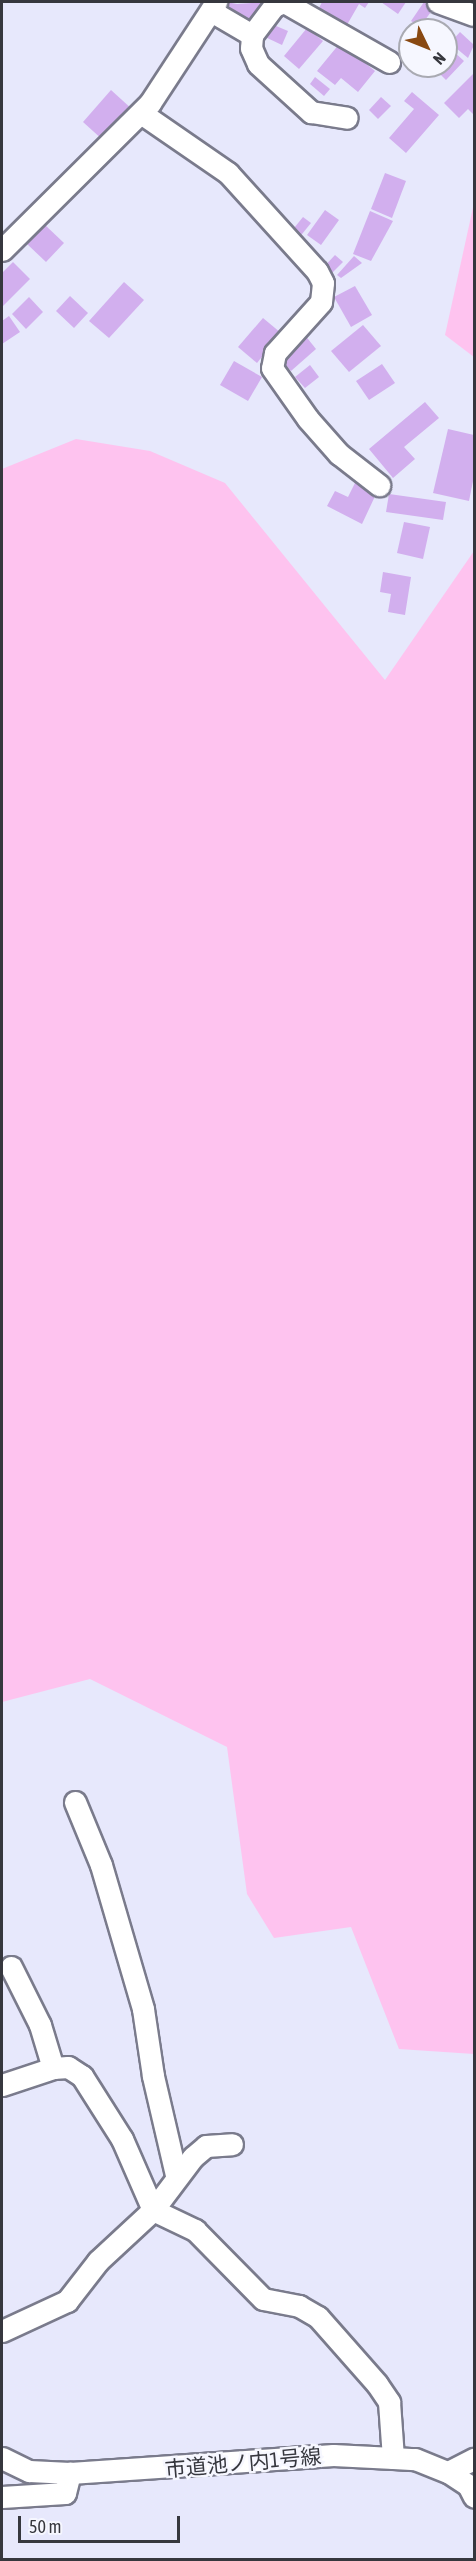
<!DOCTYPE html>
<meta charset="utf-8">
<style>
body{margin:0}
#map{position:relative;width:476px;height:2561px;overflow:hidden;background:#e7e8fc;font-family:"Asap Condensed","Noto Sans JP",sans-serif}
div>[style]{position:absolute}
.green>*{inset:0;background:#fec3ef}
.building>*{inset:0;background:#d2afee}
.roads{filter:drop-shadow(2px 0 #7a7b8c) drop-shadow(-2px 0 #7a7b8c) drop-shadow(0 2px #7a7b8c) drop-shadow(0 -2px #7a7b8c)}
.minor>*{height:21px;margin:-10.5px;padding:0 10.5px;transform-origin:10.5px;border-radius:10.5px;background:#fff}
span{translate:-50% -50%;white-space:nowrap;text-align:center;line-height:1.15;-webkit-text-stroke:5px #f6f7ff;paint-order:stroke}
.street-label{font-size:21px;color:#36373e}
.frame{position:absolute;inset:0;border:3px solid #36373e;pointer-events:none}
.north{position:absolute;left:398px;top:18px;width:60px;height:60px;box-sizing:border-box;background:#f6f7ff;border:2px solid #a9aab2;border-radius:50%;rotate:133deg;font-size:16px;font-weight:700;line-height:24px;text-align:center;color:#36373e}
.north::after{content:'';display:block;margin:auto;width:21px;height:27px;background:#894912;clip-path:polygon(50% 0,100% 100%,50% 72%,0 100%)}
.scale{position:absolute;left:18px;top:2516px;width:162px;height:27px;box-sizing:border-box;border:3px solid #36373e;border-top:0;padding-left:8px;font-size:18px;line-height:21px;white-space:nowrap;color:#36373e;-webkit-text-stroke:4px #f6f7ff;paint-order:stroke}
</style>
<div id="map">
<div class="green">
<i style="clip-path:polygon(474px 203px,474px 357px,445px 335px)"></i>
<i style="clip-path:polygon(76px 439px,150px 451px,225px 483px,385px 680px,474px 551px,474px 2054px,399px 2049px,351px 1927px,274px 1938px,247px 1894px,227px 1747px,90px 1679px,2px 1702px,2px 469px)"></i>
</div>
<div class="building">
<i style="clip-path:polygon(226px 2px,237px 4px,265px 2px,249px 27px,221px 9px)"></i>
<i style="clip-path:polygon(322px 2px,369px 2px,365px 8px,359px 4px,344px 30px,316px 14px)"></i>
<i style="clip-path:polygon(381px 2px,406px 2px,398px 14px)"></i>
<i style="clip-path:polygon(424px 2px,433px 9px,420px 27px,411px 21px)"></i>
<i style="clip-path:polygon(269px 23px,288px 31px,282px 45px,263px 36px)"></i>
<i style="clip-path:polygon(307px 28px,323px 41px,299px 69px,284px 56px)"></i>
<i style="clip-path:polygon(460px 32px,474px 45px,468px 58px,450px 43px)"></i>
<i style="clip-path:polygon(340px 43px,375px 71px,358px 92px,341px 78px,335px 85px,317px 71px)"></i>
<i style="clip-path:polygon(452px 50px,464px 61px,446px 80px,435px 69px,446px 66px,446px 57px)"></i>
<i style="clip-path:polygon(474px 73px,474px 115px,468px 109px,459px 118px,444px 103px)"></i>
<i style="clip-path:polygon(315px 77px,330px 89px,324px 96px,310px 84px)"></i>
<i style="clip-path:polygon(111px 90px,133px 110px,104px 141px,83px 122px)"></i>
<i style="clip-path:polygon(412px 92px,439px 115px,406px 153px,389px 138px,414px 109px,404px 101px)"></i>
<i style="clip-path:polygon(381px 97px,391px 106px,378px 119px,369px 110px)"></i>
<i style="clip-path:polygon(385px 173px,406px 181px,392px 218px,371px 209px)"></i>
<i style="clip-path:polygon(325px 210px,339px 220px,321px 245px,307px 235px)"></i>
<i style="clip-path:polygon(370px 211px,393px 221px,371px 261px,353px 254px)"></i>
<i style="clip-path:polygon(303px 217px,311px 223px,298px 239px,290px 233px)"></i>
<i style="clip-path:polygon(44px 224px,64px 243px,46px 262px,26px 243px)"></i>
<i style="clip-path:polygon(335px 255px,343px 262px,326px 279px,319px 272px)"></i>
<i style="clip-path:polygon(354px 256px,362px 263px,341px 278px,337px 275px)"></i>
<i style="clip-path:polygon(13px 262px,30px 279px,2px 307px,2px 273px)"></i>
<i style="clip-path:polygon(124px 282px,144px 300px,109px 338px,89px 321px)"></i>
<i style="clip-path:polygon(355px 286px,372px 315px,351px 327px,334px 297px)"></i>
<i style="clip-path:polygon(70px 296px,88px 313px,74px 328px,56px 311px)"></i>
<i style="clip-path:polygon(29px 297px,43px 312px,26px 329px,12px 314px)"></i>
<i style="clip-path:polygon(9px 316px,20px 332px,2px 344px,2px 321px)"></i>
<i style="clip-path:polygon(263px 318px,281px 333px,257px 363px,238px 347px)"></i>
<i style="clip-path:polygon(363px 325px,381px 346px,349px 372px,331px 351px)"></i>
<i style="clip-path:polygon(304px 334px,316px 349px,291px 371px,278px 356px)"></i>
<i style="clip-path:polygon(234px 361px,262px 377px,248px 401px,220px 385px)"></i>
<i style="clip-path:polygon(382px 364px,395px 383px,369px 400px,356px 381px)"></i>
<i style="clip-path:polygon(310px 365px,319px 377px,305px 388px,295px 377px)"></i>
<i style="clip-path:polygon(425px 402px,439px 418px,404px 447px,415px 459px,393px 478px,369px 449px)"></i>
<i style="clip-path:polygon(448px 429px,474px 435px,474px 476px,469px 501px,433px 493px)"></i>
<i style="clip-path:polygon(356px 481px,377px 492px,362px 524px,327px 506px,335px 491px,348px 497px)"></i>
<i style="clip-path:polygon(389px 494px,446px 502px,443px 520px,386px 512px)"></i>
<i style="clip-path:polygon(404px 522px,430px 527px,423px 559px,397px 553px)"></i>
<i style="clip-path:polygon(383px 572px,411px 577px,405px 615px,388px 612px,391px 594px,380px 592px)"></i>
</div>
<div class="roads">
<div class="minor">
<i style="left:438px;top:2px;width:38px;rotate:20deg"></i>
<i style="left:211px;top:11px;width:48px;rotate:30.3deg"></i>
<i style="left:252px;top:35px;width:13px;rotate:94deg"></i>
<i style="left:251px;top:48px;width:17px;rotate:66deg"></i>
<i style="left:258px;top:64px;width:72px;rotate:42.2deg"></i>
<i style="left:311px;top:112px;width:36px;rotate:9deg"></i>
<i style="left:252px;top:35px;width:36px;rotate:-53deg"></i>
<i style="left:274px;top:6px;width:11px;rotate:-22deg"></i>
<i style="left:284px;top:2px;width:121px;rotate:29.7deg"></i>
<i style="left:141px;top:113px;width:106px;rotate:34.6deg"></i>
<i style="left:228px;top:173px;width:132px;rotate:47.8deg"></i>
<i style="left:317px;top:271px;width:13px;rotate:63deg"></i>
<i style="left:323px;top:283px;width:19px;rotate:96deg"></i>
<i style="left:321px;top:302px;width:69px;rotate:132deg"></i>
<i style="left:275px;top:353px;width:15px;rotate:101deg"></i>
<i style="left:272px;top:368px;width:62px;rotate:54.8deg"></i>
<i style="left:308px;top:419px;width:47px;rotate:48.5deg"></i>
<i style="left:339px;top:454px;width:51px;rotate:37.8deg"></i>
<i style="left:2px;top:250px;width:209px;rotate:-44.8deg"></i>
<i style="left:150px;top:103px;width:121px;rotate:-56.8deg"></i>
<i style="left:75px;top:1802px;width:68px;rotate:67.6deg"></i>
<i style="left:101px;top:1865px;width:150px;rotate:73.7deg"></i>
<i style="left:143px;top:2009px;width:68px;rotate:81.5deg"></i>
<i style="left:153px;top:2076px;width:102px;rotate:76.9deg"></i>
<i style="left:11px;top:1967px;width:65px;rotate:63.4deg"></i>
<i style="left:40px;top:2025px;width:45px;rotate:73.2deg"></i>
<i style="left:2px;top:2085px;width:54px;rotate:-18.4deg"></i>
<i style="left:53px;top:2068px;width:15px;rotate:-4deg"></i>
<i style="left:68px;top:2067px;width:17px;rotate:33deg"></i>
<i style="left:82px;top:2076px;width:75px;rotate:57.6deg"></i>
<i style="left:122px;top:2139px;width:77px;rotate:66.4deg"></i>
<i style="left:153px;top:2210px;width:47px;rotate:25.5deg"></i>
<i style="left:195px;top:2230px;width:97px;rotate:45.4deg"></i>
<i style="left:263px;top:2299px;width:37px;rotate:11deg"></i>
<i style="left:299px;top:2306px;width:22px;rotate:30deg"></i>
<i style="left:318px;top:2317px;width:89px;rotate:48.6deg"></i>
<i style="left:377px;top:2384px;width:22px;rotate:56deg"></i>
<i style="left:389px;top:2402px;width:56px;rotate:85.9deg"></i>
<i style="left:2px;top:2331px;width:72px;rotate:-24.8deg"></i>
<i style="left:67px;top:2301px;width:51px;rotate:-52.2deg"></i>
<i style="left:98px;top:2261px;width:75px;rotate:-42.8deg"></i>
<i style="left:153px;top:2210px;width:66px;rotate:-53deg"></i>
<i style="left:193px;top:2157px;width:17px;rotate:-40deg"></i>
<i style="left:206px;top:2146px;width:26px;rotate:-4deg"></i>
<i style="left:2px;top:2458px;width:30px;rotate:26deg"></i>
<i style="left:29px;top:2471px;width:41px;rotate:2.8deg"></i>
<i style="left:70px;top:2473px;width:264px;rotate:-3.9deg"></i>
<i style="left:333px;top:2455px;width:60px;rotate:2.9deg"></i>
<i style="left:393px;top:2458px;width:22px;rotate:3deg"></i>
<i style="left:415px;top:2459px;width:35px;rotate:22deg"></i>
<i style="left:448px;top:2472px;width:24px;rotate:33deg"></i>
<i style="left:468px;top:2485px;width:13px;rotate:63deg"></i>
<i style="left:448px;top:2472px;width:29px;rotate:-27deg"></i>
<i style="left:2px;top:2497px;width:63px;rotate:-3.6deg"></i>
<i style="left:65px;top:2493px;width:21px;rotate:-76deg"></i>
</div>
</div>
<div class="street-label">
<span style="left:243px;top:2462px;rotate:-5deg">市道池ノ内1号線</span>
</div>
<div class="frame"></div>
<div class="north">N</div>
<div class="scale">50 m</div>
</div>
